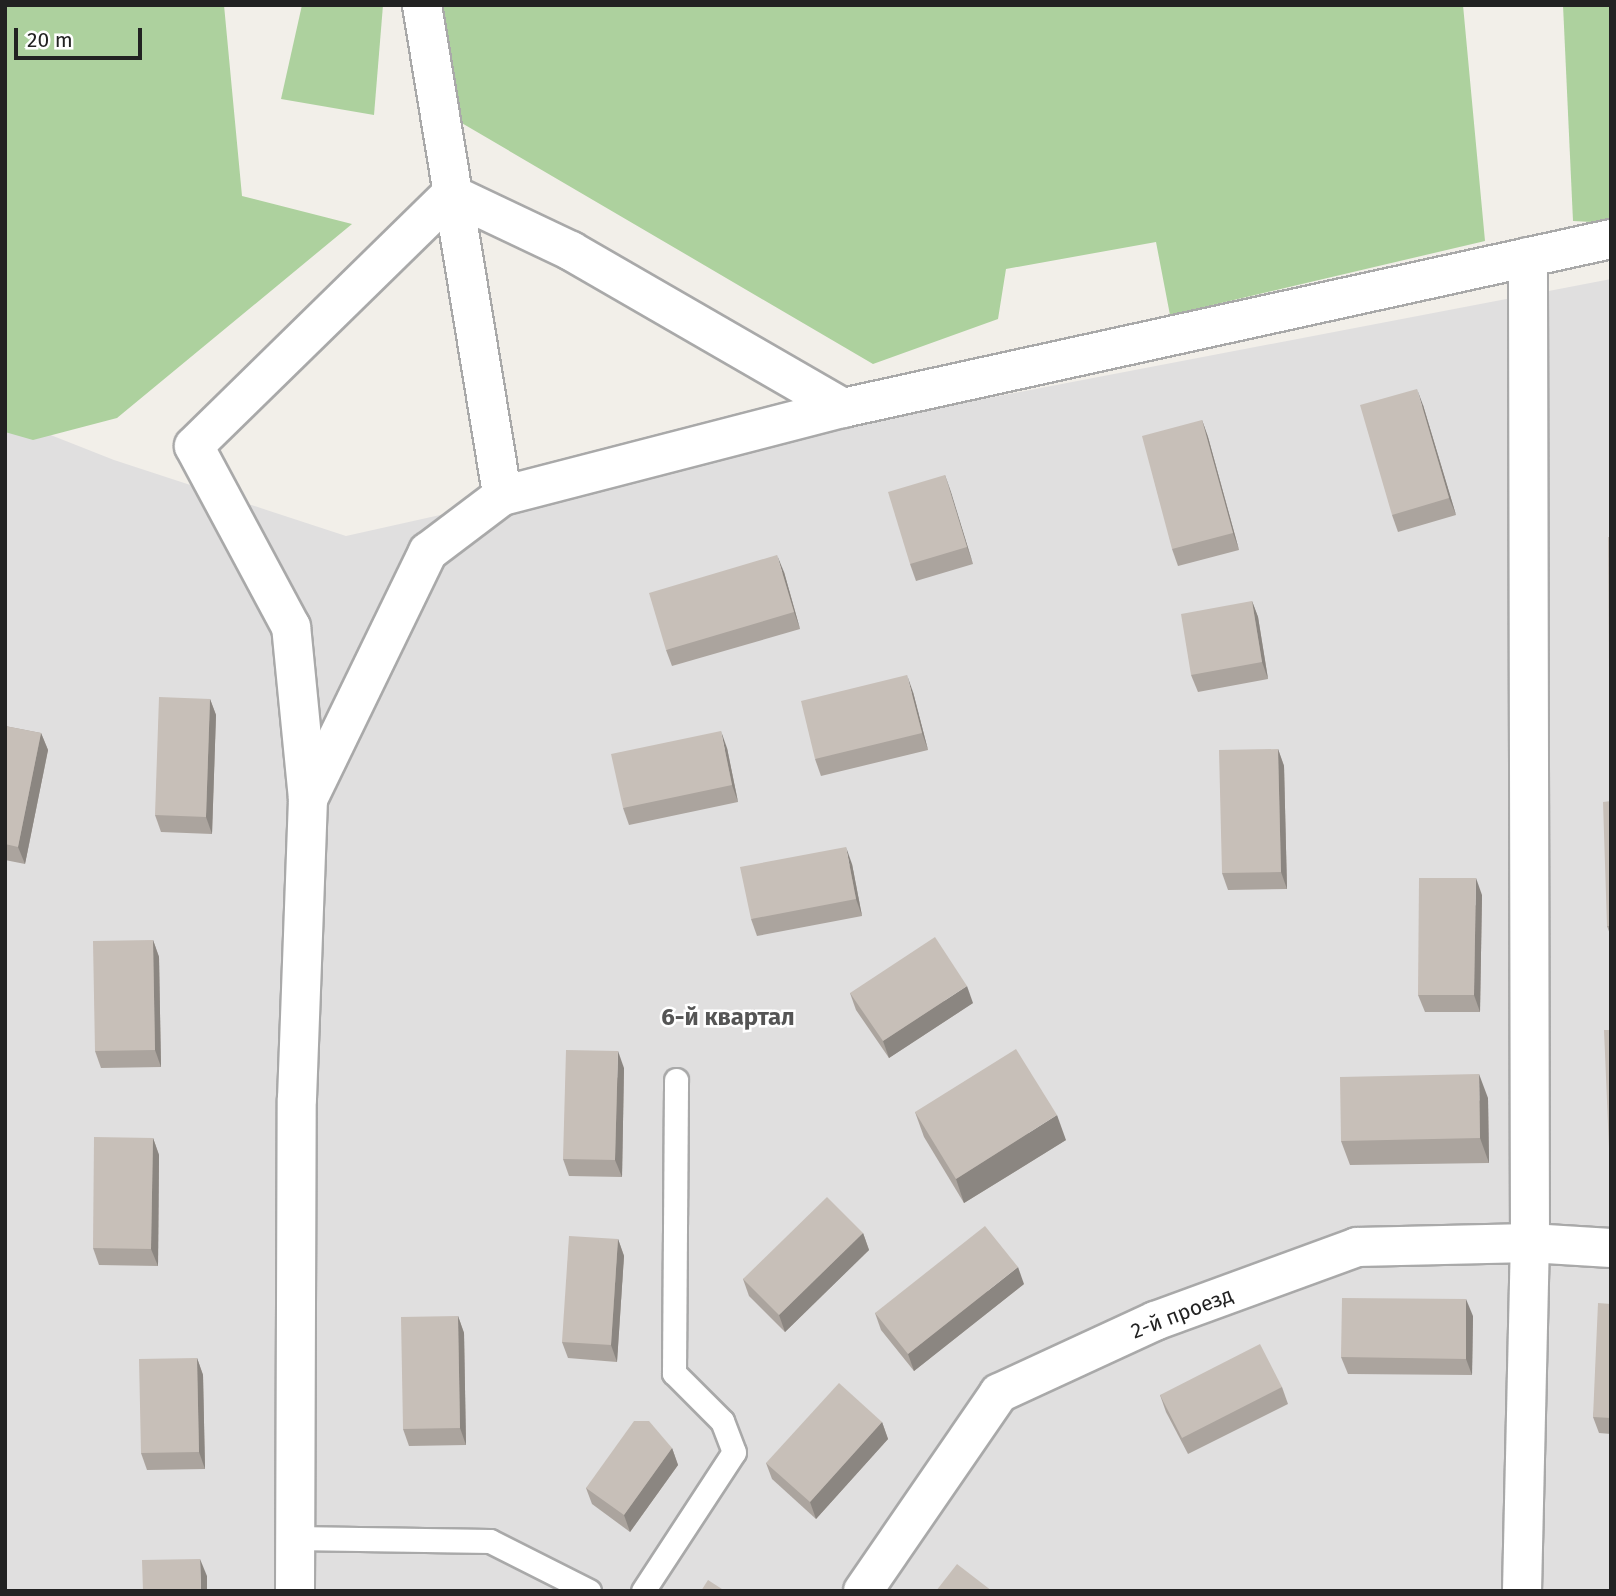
<!DOCTYPE html>
<meta charset="utf-8">
<style>
body{margin:0}
#map{position:relative;width:1616px;height:1596px;overflow:hidden;background:#f2efe9;font-family:"Fira Sans",sans-serif}
div>[style]{position:absolute}
.residential>*{inset:0;background:#e0dfdf}
.forest>*{inset:0;background:#add19e}
.roads{filter:drop-shadow(2px 0 #a9a9a9) drop-shadow(-2px 0 #a9a9a9) drop-shadow(0 2px #a9a9a9) drop-shadow(0 -2px #a9a9a9)}
.service>*{height:23px;margin:-11.5px;padding:0 11.5px;transform-origin:11.5px;border-radius:11.5px;background:#fff}
.minor>*{height:38px;margin:-19px;padding:0 19px;transform-origin:19px;border-radius:19px;background:#fff}
.wall>*{inset:0;background:#aba49e}
.shaded-wall>*{inset:0;background:#8b8681}
.building>*{inset:0;background:#c7bfb8}
span{translate:-50% -50%;white-space:nowrap;text-align:center;line-height:1.15;-webkit-text-stroke:5px #fff;paint-order:stroke}
.street-label{font-size:21px;color:#222}
.quarter-label{font-size:24px;color:#555;font-weight:700}
.frame{position:absolute;inset:0;border:7px solid #222;pointer-events:none}
.scale{position:absolute;left:14px;top:28px;width:128px;height:32px;box-sizing:border-box;border:4px solid #222;border-top:0;padding-left:9px;font-size:21px;line-height:24px;white-space:nowrap;color:#222;-webkit-text-stroke:5px #fff;paint-order:stroke}
</style>
<div id="map">
<div class="residential">
<i style="clip-path:polygon(1611px 279px,1611px 1591px,5px 1591px,5px 417px,114px 460px,346px 536px,821px 430px)"></i>
</div>
<div class="forest">
<i style="clip-path:polygon(5px 5px,224px 5px,242px 196px,352px 224px,117px 418px,33px 440px,5px 432px)"></i>
<i style="clip-path:polygon(302px 5px,383px 5px,374px 115px,281px 99px)"></i>
<i style="clip-path:polygon(443px 5px,1463px 5px,1485px 241px,1170px 315px,1156px 242px,1006px 269px,998px 319px,873px 364px,448px 115px)"></i>
<i style="clip-path:polygon(1563px 5px,1611px 5px,1611px 223px,1573px 221px)"></i>
</div>
<div class="roads">
<div class="service">
<i style="left:294px;top:1538px;width:196px;rotate:0.9deg"></i>
<i style="left:490px;top:1541px;width:111px;rotate:26.8deg"></i>
<i style="left:643px;top:1591px;width:166px;rotate:-56.8deg"></i>
<i style="left:734px;top:1452px;width:33px;rotate:-111deg"></i>
<i style="left:722px;top:1421px;width:68px;rotate:-135deg"></i>
<i style="left:674px;top:1373px;width:293px;rotate:-89.6deg"></i>
</div>
<div class="minor">
<i style="left:422px;top:5px;width:497px;rotate:80.7deg"></i>
<i style="left:451px;top:194px;width:133px;rotate:25.4deg"></i>
<i style="left:571px;top:251px;width:314px;rotate:30deg"></i>
<i style="left:308px;top:799px;width:275px;rotate:-64.1deg"></i>
<i style="left:428px;top:552px;width:93px;rotate:-37.1deg"></i>
<i style="left:502px;top:496px;width:352px;rotate:-14.5deg"></i>
<i style="left:843px;top:408px;width:786px;rotate:-12.41deg"></i>
<i style="left:295px;top:1591px;width:492px;rotate:-89.8deg"></i>
<i style="left:297px;top:1099px;width:300px;rotate:-87.9deg"></i>
<i style="left:308px;top:799px;width:173px;rotate:-95.6deg"></i>
<i style="left:291px;top:627px;width:205px;rotate:-118.2deg"></i>
<i style="left:194px;top:446px;width:360px;rotate:-44.4deg"></i>
<i style="left:863px;top:1591px;width:240px;rotate:-55.5deg"></i>
<i style="left:999px;top:1393px;width:172px;rotate:-24.8deg"></i>
<i style="left:1155px;top:1321px;width:215px;rotate:-20.1deg"></i>
<i style="left:1357px;top:1247px;width:173px;rotate:-1.3deg"></i>
<i style="left:1530px;top:1243px;width:81px;rotate:3.5deg"></i>
<i style="left:1522px;top:1591px;width:348px;rotate:-88.7deg"></i>
<i style="left:1530px;top:1243px;width:986px;rotate:-90.12deg"></i>
</div>
</div>
<div class="wall">
<i style="clip-path:polygon(1423px 405px,1456px 515px,1398px 532px,1392px 515px)"></i>
<i style="clip-path:polygon(1202px 420px,1208px 437px,1239px 550px,1178px 566px,1172px 549px)"></i>
<i style="clip-path:polygon(945px 475px,973px 564px,916px 581px,910px 564px)"></i>
<i style="clip-path:polygon(784px 572px,800px 629px,672px 666px,666px 650px)"></i>
<i style="clip-path:polygon(1252px 601px,1258px 617px,1268px 679px,1198px 692px,1191px 675px)"></i>
<i style="clip-path:polygon(913px 692px,928px 750px,821px 776px,815px 759px)"></i>
<i style="clip-path:polygon(210px 699px,216px 715px,212px 834px,161px 832px,155px 815px)"></i>
<i style="clip-path:polygon(5px 726px,41px 733px,48px 750px,25px 864px,5px 860px)"></i>
<i style="clip-path:polygon(727px 748px,738px 802px,629px 825px,623px 808px)"></i>
<i style="clip-path:polygon(1278px 749px,1284px 766px,1287px 889px,1228px 890px,1222px 873px)"></i>
<i style="clip-path:polygon(1611px 801px,1611px 937px,1607px 926px)"></i>
<i style="clip-path:polygon(852px 864px,862px 916px,757px 936px,751px 919px)"></i>
<i style="clip-path:polygon(1482px 895px,1480px 1012px,1425px 1012px,1418px 995px)"></i>
<i style="clip-path:polygon(153px 940px,159px 957px,161px 1067px,101px 1068px,95px 1051px)"></i>
<i style="clip-path:polygon(850px 993px,973px 1003px,889px 1058px,856px 1010px)"></i>
<i style="clip-path:polygon(624px 1068px,622px 1177px,569px 1176px,563px 1159px)"></i>
<i style="clip-path:polygon(1488px 1098px,1489px 1163px,1350px 1165px,1341px 1141px)"></i>
<i style="clip-path:polygon(915px 1112px,1066px 1140px,964px 1203px,924px 1137px)"></i>
<i style="clip-path:polygon(153px 1138px,159px 1155px,158px 1266px,99px 1265px,93px 1248px)"></i>
<i style="clip-path:polygon(863px 1233px,869px 1250px,785px 1332px,749px 1296px,743px 1279px)"></i>
<i style="clip-path:polygon(618px 1239px,624px 1256px,617px 1362px,568px 1358px,562px 1342px)"></i>
<i style="clip-path:polygon(1024px 1284px,914px 1371px,881px 1330px,875px 1313px)"></i>
<i style="clip-path:polygon(1611px 1304px,1611px 1434px,1599px 1433px,1593px 1417px)"></i>
<i style="clip-path:polygon(458px 1316px,464px 1333px,466px 1445px,409px 1446px,403px 1429px)"></i>
<i style="clip-path:polygon(1473px 1316px,1472px 1375px,1348px 1374px,1341px 1357px)"></i>
<i style="clip-path:polygon(197px 1358px,203px 1375px,205px 1469px,147px 1470px,141px 1453px)"></i>
<i style="clip-path:polygon(1282px 1387px,1288px 1404px,1188px 1454px,1166px 1412px,1160px 1395px)"></i>
<i style="clip-path:polygon(882px 1422px,888px 1439px,816px 1519px,772px 1479px,766px 1463px)"></i>
<i style="clip-path:polygon(672px 1448px,678px 1465px,630px 1532px,592px 1504px,586px 1488px)"></i>
</div>
<div class="shaded-wall">
<i style="clip-path:polygon(1417px 389px,1423px 405px,1456px 515px,1449px 498px)"></i>
<i style="clip-path:polygon(1202px 420px,1208px 437px,1239px 550px,1233px 533px)"></i>
<i style="clip-path:polygon(945px 475px,951px 492px,973px 564px,967px 547px)"></i>
<i style="clip-path:polygon(777px 555px,784px 572px,800px 629px,794px 612px)"></i>
<i style="clip-path:polygon(1252px 601px,1258px 617px,1268px 679px,1262px 662px)"></i>
<i style="clip-path:polygon(907px 675px,913px 692px,928px 750px,922px 733px)"></i>
<i style="clip-path:polygon(210px 699px,216px 715px,212px 834px,206px 817px)"></i>
<i style="clip-path:polygon(721px 731px,727px 748px,738px 802px,732px 785px)"></i>
<i style="clip-path:polygon(41px 733px,48px 750px,25px 864px,18px 847px)"></i>
<i style="clip-path:polygon(1278px 749px,1284px 766px,1287px 889px,1281px 872px)"></i>
<i style="clip-path:polygon(846px 847px,852px 864px,862px 916px,856px 899px)"></i>
<i style="clip-path:polygon(1476px 878px,1482px 895px,1480px 1012px,1474px 995px)"></i>
<i style="clip-path:polygon(153px 940px,159px 957px,161px 1067px,155px 1050px)"></i>
<i style="clip-path:polygon(967px 986px,973px 1003px,889px 1058px,883px 1041px)"></i>
<i style="clip-path:polygon(618px 1051px,624px 1068px,622px 1177px,615px 1160px)"></i>
<i style="clip-path:polygon(1479px 1074px,1488px 1098px,1489px 1163px,1480px 1138px)"></i>
<i style="clip-path:polygon(1057px 1115px,1066px 1140px,964px 1203px,956px 1179px)"></i>
<i style="clip-path:polygon(153px 1138px,159px 1155px,158px 1266px,151px 1249px)"></i>
<i style="clip-path:polygon(863px 1233px,869px 1250px,785px 1332px,779px 1315px)"></i>
<i style="clip-path:polygon(618px 1239px,624px 1256px,617px 1362px,611px 1345px)"></i>
<i style="clip-path:polygon(1018px 1267px,1024px 1284px,914px 1371px,908px 1354px)"></i>
<i style="clip-path:polygon(1466px 1299px,1473px 1316px,1472px 1375px,1466px 1359px)"></i>
<i style="clip-path:polygon(458px 1316px,464px 1333px,466px 1445px,460px 1428px)"></i>
<i style="clip-path:polygon(197px 1358px,203px 1375px,205px 1469px,199px 1452px)"></i>
<i style="clip-path:polygon(882px 1422px,888px 1439px,816px 1519px,810px 1502px)"></i>
<i style="clip-path:polygon(672px 1448px,678px 1465px,630px 1532px,624px 1515px)"></i>
<i style="clip-path:polygon(200px 1559px,207px 1576px,207px 1591px,201px 1591px)"></i>
</div>
<div class="building">
<i style="clip-path:polygon(1417px 389px,1449px 498px,1392px 515px,1360px 405px)"></i>
<i style="clip-path:polygon(1202px 420px,1233px 533px,1172px 549px,1142px 436px)"></i>
<i style="clip-path:polygon(945px 475px,967px 547px,910px 564px,888px 492px)"></i>
<i style="clip-path:polygon(1608px 537px,1611px 537px,1611px 671px,1609px 671px)"></i>
<i style="clip-path:polygon(777px 555px,794px 612px,666px 650px,649px 593px)"></i>
<i style="clip-path:polygon(1252px 601px,1262px 662px,1191px 675px,1181px 614px)"></i>
<i style="clip-path:polygon(907px 675px,922px 733px,815px 759px,801px 701px)"></i>
<i style="clip-path:polygon(159px 697px,210px 699px,206px 817px,155px 815px)"></i>
<i style="clip-path:polygon(5px 726px,41px 733px,18px 847px,5px 844px)"></i>
<i style="clip-path:polygon(721px 731px,732px 785px,623px 808px,611px 754px)"></i>
<i style="clip-path:polygon(1278px 749px,1281px 872px,1222px 873px,1219px 750px)"></i>
<i style="clip-path:polygon(1611px 801px,1611px 926px,1607px 926px,1603px 802px)"></i>
<i style="clip-path:polygon(846px 847px,856px 899px,751px 919px,740px 867px)"></i>
<i style="clip-path:polygon(1419px 878px,1476px 878px,1474px 995px,1418px 995px)"></i>
<i style="clip-path:polygon(935px 937px,967px 986px,883px 1041px,850px 993px)"></i>
<i style="clip-path:polygon(153px 940px,155px 1050px,95px 1051px,93px 941px)"></i>
<i style="clip-path:polygon(1604px 1030px,1611px 1030px,1611px 1148px,1609px 1148px)"></i>
<i style="clip-path:polygon(1016px 1049px,1057px 1115px,956px 1179px,915px 1112px)"></i>
<i style="clip-path:polygon(566px 1050px,618px 1051px,615px 1160px,563px 1159px)"></i>
<i style="clip-path:polygon(1479px 1074px,1480px 1138px,1341px 1141px,1340px 1077px)"></i>
<i style="clip-path:polygon(94px 1137px,153px 1138px,151px 1249px,93px 1248px)"></i>
<i style="clip-path:polygon(827px 1197px,863px 1233px,779px 1315px,743px 1279px)"></i>
<i style="clip-path:polygon(985px 1226px,1018px 1267px,908px 1354px,875px 1313px)"></i>
<i style="clip-path:polygon(569px 1236px,618px 1239px,611px 1345px,562px 1342px)"></i>
<i style="clip-path:polygon(1342px 1298px,1466px 1299px,1466px 1359px,1341px 1357px)"></i>
<i style="clip-path:polygon(1598px 1303px,1611px 1304px,1611px 1418px,1593px 1417px)"></i>
<i style="clip-path:polygon(458px 1316px,460px 1428px,403px 1429px,401px 1317px)"></i>
<i style="clip-path:polygon(1260px 1344px,1282px 1387px,1182px 1438px,1160px 1395px)"></i>
<i style="clip-path:polygon(197px 1358px,199px 1452px,141px 1453px,139px 1359px)"></i>
<i style="clip-path:polygon(839px 1383px,882px 1422px,810px 1502px,766px 1463px)"></i>
<i style="clip-path:polygon(634px 1421px,649px 1421px,672px 1448px,624px 1515px,586px 1488px)"></i>
<i style="clip-path:polygon(200px 1559px,201px 1591px,143px 1591px,142px 1560px)"></i>
<i style="clip-path:polygon(957px 1564px,992px 1591px,936px 1591px)"></i>
<i style="clip-path:polygon(708px 1580px,725px 1591px,701px 1591px)"></i>
</div>
<div class="street-label">
<span style="left:1182px;top:1313px;rotate:-21deg">2-й проезд</span>
</div>
<div class="quarter-label">
<span style="left:728px;top:1018px">6-й квартал</span>
</div>
<div class="frame"></div>
<div class="scale">20 m</div>
</div>
